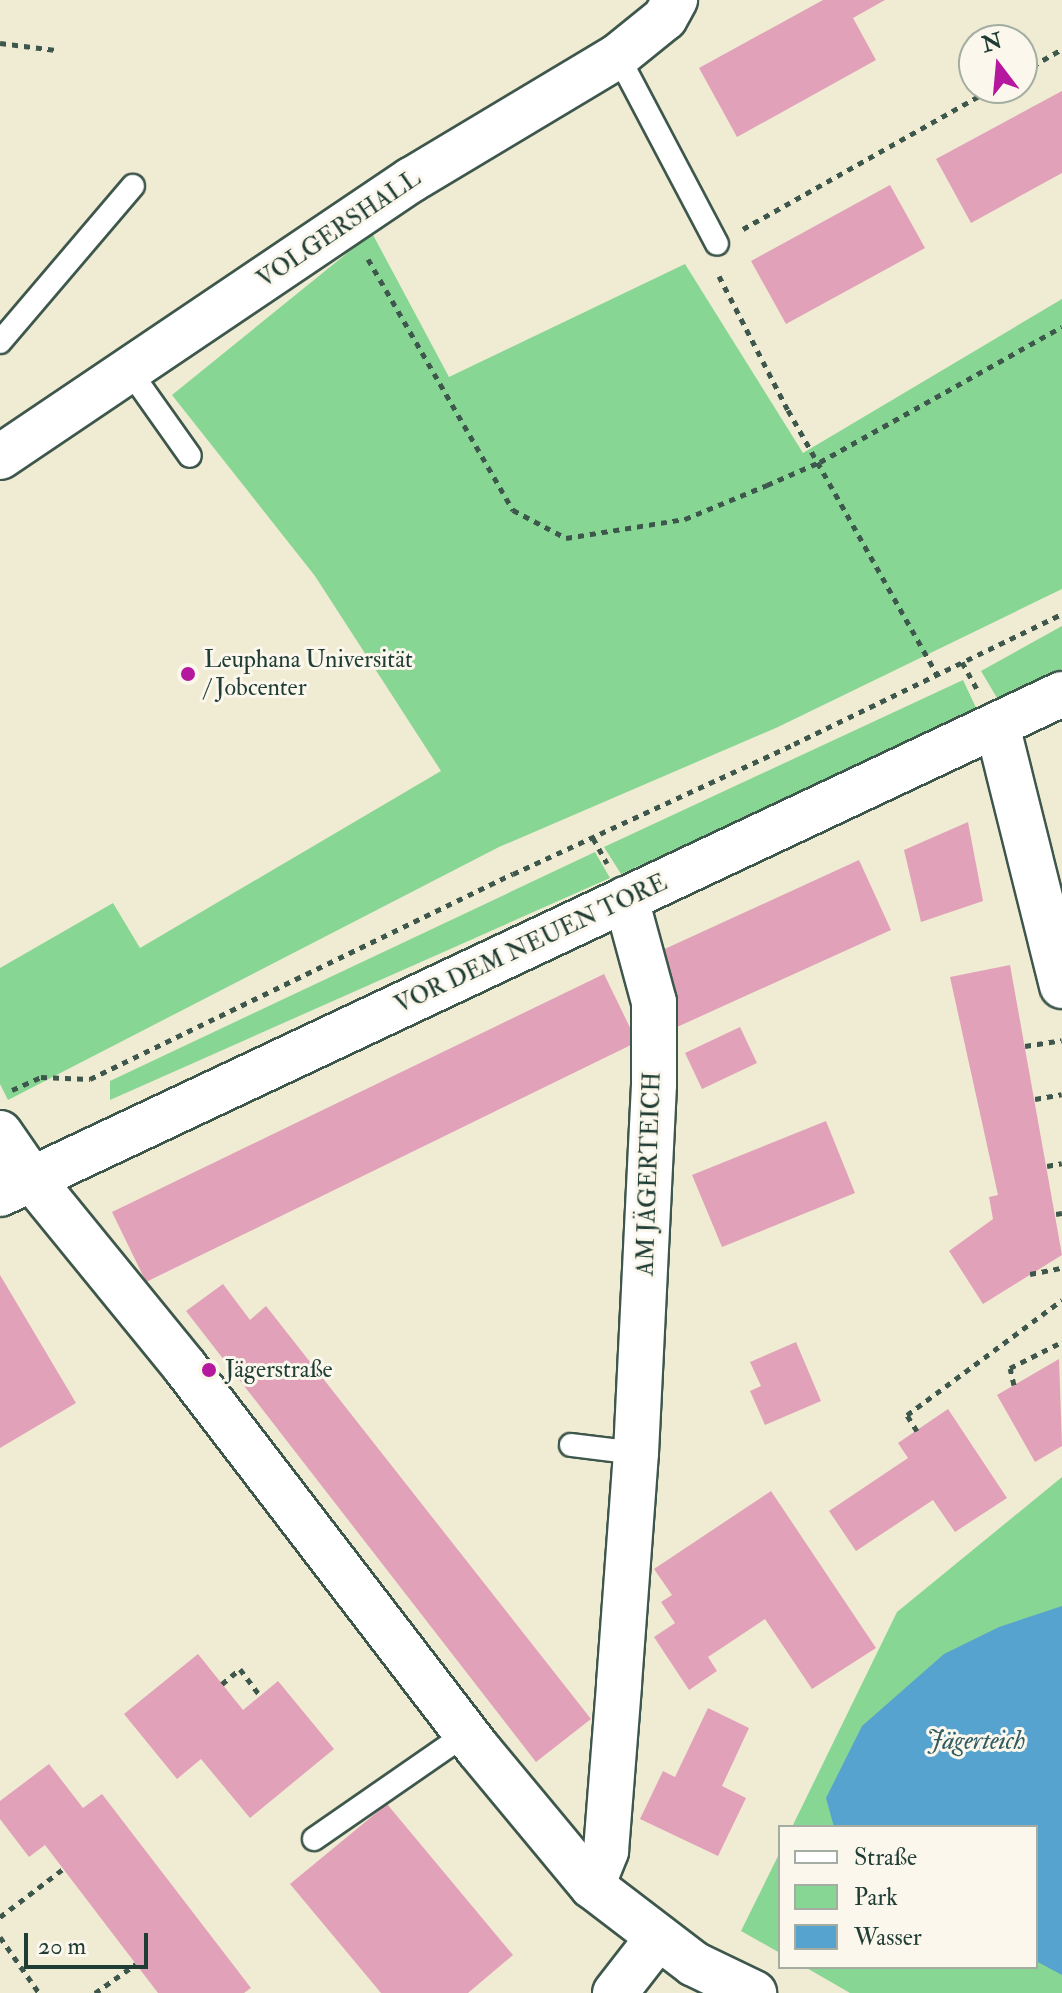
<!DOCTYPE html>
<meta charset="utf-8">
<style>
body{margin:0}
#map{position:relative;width:1062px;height:1993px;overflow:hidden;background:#f0ebd3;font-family:"IM FELL Double Pica",serif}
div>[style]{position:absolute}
.green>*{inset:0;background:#88d694}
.water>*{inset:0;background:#57a3cf}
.building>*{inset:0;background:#e1a2b9}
.path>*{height:5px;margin-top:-2.5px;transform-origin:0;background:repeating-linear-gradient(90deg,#3e574c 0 6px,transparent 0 12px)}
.roads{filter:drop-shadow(2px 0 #3e574c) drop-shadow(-2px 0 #3e574c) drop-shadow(0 2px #3e574c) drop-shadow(0 -2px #3e574c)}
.service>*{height:22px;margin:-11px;padding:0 11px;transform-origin:11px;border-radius:11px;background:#fff}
.minor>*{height:44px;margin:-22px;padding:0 22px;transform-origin:22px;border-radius:22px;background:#fff}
.secondary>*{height:44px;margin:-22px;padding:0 22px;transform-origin:22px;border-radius:22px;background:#fff}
.dots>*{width:22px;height:22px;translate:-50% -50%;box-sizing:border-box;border:4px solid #fbf7ec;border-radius:50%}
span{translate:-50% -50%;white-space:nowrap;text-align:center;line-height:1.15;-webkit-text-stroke:6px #fbf7ec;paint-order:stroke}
.street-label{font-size:24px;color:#1f3d34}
.poi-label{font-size:24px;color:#1f3d34}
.left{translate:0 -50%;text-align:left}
.water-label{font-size:26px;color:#305c62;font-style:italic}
.legend{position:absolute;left:778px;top:1825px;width:260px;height:144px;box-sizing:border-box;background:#fbf7ec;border:2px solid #a3ada2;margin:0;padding:10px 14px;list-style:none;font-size:24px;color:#1f3d34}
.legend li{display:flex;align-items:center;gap:16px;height:40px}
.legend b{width:40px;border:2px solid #a3ada2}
.north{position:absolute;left:958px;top:24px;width:80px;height:80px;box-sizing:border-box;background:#fbf7ec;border:2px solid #a3ada2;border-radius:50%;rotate:344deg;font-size:22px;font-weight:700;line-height:32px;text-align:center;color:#1f3d34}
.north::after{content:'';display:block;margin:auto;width:28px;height:36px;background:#b5179e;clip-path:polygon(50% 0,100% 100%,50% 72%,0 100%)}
.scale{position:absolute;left:24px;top:1933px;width:124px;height:36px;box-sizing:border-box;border:4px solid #1f3d34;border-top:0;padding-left:10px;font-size:24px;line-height:28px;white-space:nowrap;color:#1f3d34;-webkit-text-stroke:6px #fbf7ec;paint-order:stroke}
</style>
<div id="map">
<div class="green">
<i style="clip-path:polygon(372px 233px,449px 377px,685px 264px,803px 453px,1062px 299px,1062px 589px,778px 727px,499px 847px,8px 1100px,0 1084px,0 968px,113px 903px,140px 948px,441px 771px,315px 576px,172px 395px)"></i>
<i style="clip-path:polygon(1062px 626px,1062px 669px,1000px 703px,981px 671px)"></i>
<i style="clip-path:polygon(963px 680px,978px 712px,621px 874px,604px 847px)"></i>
<i style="clip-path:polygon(595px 852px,610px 878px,110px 1100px,110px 1081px)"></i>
<i style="clip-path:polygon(1062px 1477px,1062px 1993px,850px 1993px,805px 1967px,1036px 1967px,1036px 1827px,792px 1827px,897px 1612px)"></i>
<i style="clip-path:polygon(780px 1852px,780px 1953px,741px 1931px)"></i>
</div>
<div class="water">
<i style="clip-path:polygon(1062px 1606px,1062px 1975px,1036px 1961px,1036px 1827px,834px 1827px,826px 1798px,862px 1726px,944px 1654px,999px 1627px)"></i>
</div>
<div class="building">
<i style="clip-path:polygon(823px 0,885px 0,853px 18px,876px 60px,737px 137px,699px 68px)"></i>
<i style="clip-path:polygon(1062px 91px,1062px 173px,971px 223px,936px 159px)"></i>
<i style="clip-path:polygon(890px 185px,925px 248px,786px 324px,751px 261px)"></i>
<i style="clip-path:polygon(968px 822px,983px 901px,921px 922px,904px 850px)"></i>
<i style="clip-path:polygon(859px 860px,891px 930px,677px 1027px,645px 958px)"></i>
<i style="clip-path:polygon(1010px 965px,1062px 1255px,983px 1304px,949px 1251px,993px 1219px,989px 1197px,998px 1195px,950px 977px)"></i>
<i style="clip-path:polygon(604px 974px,637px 1042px,146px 1282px,112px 1212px)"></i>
<i style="clip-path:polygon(740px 1027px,757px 1063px,702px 1089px,685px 1053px)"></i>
<i style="clip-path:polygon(826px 1121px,855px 1193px,722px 1247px,692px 1175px)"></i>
<i style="clip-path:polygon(0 1275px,76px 1403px,0 1448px)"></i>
<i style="clip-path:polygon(223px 1284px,250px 1320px,266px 1306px,591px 1719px,536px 1762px,186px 1311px)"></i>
<i style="clip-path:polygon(796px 1342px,821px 1401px,765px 1425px,750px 1391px,761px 1386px,750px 1362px)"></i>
<i style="clip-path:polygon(1059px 1359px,1062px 1446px,1035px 1462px,997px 1395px)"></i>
<i style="clip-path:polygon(948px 1409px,1007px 1498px,955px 1532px,933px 1500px,856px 1551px,829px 1511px,908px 1458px,898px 1443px)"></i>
<i style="clip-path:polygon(771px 1491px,876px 1648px,812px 1689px,765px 1619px,708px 1657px,717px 1671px,689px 1690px,654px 1637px,675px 1623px,661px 1602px,672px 1595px,654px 1569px)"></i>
<i style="clip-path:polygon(198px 1654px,243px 1710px,278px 1681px,334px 1749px,250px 1818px,201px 1759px,177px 1779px,124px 1714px)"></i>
<i style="clip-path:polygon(708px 1708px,749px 1728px,722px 1786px,746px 1798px,718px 1856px,640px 1819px,663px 1771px,675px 1777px)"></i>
<i style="clip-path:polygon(49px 1764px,83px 1808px,102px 1794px,251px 1988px,244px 1993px,158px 1993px,45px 1845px,29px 1857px,0 1819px,0 1801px)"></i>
<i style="clip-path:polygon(387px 1804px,513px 1955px,468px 1993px,381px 1993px,290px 1884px)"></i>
</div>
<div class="path">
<i style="left:0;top:43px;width:56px;rotate:7.1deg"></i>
<i style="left:1022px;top:72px;width:46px;rotate:-29.9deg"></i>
<i style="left:743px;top:229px;width:287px;rotate:-29.4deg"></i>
<i style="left:368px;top:259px;width:290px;rotate:60deg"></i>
<i style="left:513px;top:510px;width:60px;rotate:27.8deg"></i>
<i style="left:566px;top:538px;width:121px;rotate:-9.1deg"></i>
<i style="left:685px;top:519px;width:89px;rotate:-22.5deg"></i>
<i style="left:767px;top:485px;width:58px;rotate:-23.5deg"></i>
<i style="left:820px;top:462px;width:277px;rotate:-29.2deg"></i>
<i style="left:719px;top:276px;width:151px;rotate:62.8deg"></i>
<i style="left:788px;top:410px;width:305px;rotate:60.6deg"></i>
<i style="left:962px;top:662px;width:31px;rotate:61deg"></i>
<i style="left:593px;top:838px;width:29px;rotate:61deg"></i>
<i style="left:1025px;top:1046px;width:37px;rotate:-9deg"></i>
<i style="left:12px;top:1090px;width:32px;rotate:-24deg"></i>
<i style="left:41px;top:1077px;width:49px;rotate:2.3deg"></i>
<i style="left:90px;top:1079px;width:470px;rotate:-25.9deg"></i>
<i style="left:513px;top:874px;width:310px;rotate:-24.8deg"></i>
<i style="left:794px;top:744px;width:298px;rotate:-25.9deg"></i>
<i style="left:1035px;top:1099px;width:27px;rotate:-10deg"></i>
<i style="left:1047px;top:1166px;width:15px;rotate:-11deg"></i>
<i style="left:1056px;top:1214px;width:6px;rotate:-9deg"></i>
<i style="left:1030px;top:1274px;width:33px;rotate:-11deg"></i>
<i style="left:1014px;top:1385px;width:17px;rotate:-103deg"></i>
<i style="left:1010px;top:1368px;width:58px;rotate:-26.6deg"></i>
<i style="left:917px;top:1431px;width:19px;rotate:-122deg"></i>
<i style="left:907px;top:1415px;width:193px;rotate:-36.6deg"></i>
<i style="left:222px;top:1684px;width:23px;rotate:-40deg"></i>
<i style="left:240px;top:1669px;width:34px;rotate:53deg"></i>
<i style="left:0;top:1917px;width:79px;rotate:-37.3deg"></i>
<i style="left:0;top:1937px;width:68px;rotate:55.1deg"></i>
<i style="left:95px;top:1993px;width:50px;rotate:-35.3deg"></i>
</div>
<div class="roads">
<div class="service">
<i style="left:618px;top:56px;width:212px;rotate:62.2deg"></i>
<i style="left:0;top:342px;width:205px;rotate:-49.6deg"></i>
<i style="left:129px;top:370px;width:105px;rotate:54.7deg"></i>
<i style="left:571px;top:1445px;width:65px;rotate:7deg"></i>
<i style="left:314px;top:1839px;width:186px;rotate:-34.7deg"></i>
</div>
<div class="minor">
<i style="left:0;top:457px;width:496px;rotate:-34deg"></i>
<i style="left:411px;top:180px;width:241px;rotate:-30.9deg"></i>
<i style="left:618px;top:56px;width:60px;rotate:-39deg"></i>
<i style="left:665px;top:18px;width:21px;rotate:-61deg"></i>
<i style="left:997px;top:725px;width:269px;rotate:76deg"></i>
<i style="left:0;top:1133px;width:55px;rotate:55.4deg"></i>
<i style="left:31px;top:1178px;width:244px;rotate:50.8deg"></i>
<i style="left:185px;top:1367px;width:483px;rotate:52.5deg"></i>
<i style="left:479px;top:1750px;width:177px;rotate:50.3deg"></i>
<i style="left:592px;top:1886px;width:128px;rotate:37.4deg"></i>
<i style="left:694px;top:1964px;width:67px;rotate:25.8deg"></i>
<i style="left:592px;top:1886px;width:38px;rotate:-68deg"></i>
<i style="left:606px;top:1851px;width:168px;rotate:-85.5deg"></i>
<i style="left:619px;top:1684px;width:232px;rotate:-85.8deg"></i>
<i style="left:636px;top:1453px;width:369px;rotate:-87.2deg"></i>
<i style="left:654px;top:1084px;width:82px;rotate:-90deg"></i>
<i style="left:654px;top:1002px;width:107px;rotate:-105.2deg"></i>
<i style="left:615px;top:1993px;width:68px;rotate:-52.1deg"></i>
</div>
<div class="secondary">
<i style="left:0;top:1194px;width:1174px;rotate:-25.21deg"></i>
</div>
</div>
<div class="dots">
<i style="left:188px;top:674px;background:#b5179e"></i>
<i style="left:209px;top:1370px;background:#b5179e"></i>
</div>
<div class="street-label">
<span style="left:339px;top:229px;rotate:-34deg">VOLGERSHALL</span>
<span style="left:531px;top:944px;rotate:-25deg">VOR DEM NEUEN TORE</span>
<span style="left:649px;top:1174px;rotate:-88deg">AM JÄGERTEICH</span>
</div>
<div class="poi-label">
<span class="left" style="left:204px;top:674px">Leuphana Universität<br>/ Jobcenter</span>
<span class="left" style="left:225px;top:1370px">Jägerstraße</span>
</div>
<div class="water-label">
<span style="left:976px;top:1742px">Jägerteich</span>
</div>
<ul class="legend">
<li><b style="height:10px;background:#fff"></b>Straße</li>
<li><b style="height:22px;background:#88d694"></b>Park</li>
<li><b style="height:22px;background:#57a3cf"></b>Wasser</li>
</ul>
<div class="north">N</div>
<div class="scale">20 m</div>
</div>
